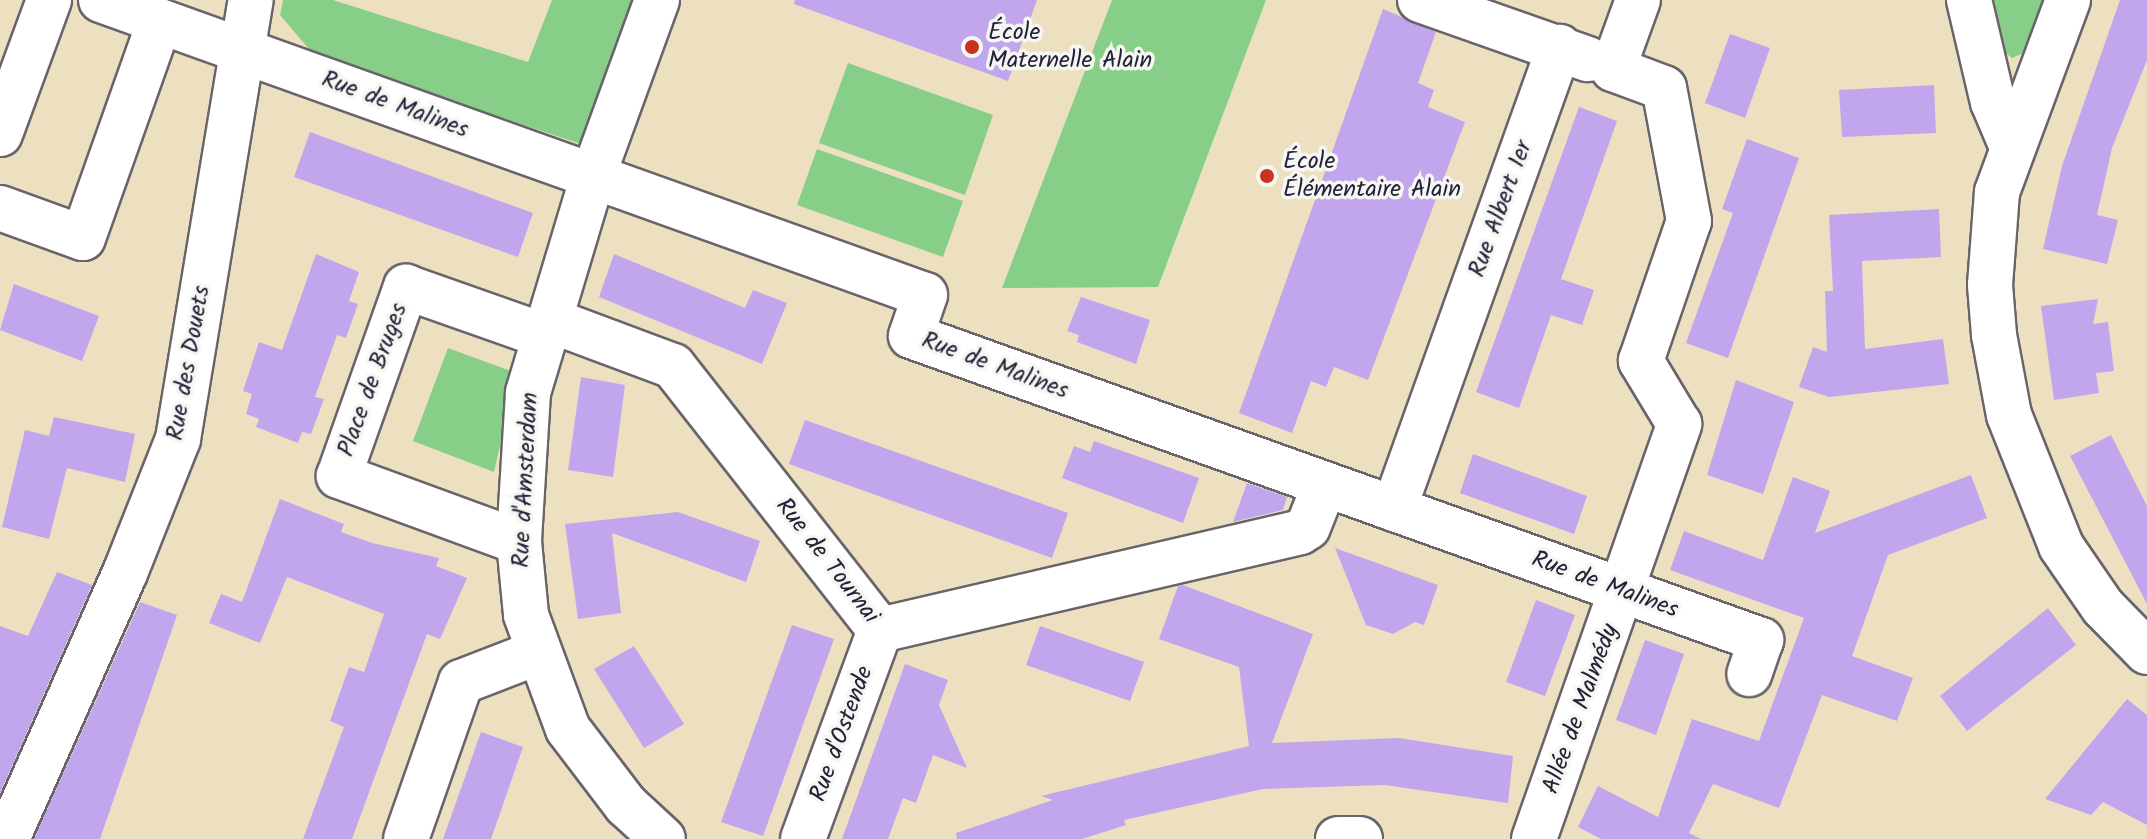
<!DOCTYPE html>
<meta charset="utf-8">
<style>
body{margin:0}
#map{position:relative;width:2147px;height:839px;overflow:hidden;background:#ede0c0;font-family:Kalam,sans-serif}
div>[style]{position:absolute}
.green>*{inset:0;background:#87ce89}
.building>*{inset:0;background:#c1a6ed}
.roads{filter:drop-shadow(2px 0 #69646a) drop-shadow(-2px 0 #69646a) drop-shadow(0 2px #69646a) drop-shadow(0 -2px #69646a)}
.minor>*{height:44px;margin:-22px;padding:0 22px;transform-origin:22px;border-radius:22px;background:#fff}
.dots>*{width:22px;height:22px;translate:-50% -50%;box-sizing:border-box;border:4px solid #f6f6f2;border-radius:50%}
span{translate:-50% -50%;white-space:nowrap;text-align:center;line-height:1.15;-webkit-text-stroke:7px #f6f6f2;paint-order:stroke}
.poi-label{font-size:24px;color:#22223b}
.left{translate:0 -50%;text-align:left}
.street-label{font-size:24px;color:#22223b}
</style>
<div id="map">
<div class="green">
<i style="clip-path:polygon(283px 0,333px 0,528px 62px,552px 0,636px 0,584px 145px,314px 55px,280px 15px)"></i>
<i style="clip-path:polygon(1112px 0,1266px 0,1158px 287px,1002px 288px)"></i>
<i style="clip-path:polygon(1992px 0,2046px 0,2028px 51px,2012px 58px,1996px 45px)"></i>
<i style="clip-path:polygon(848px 63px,993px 115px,965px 195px,819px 143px)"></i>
<i style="clip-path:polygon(817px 149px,963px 201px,943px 257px,797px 205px)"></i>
<i style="clip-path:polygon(448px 348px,516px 373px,494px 472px,413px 441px)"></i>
</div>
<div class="building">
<i style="clip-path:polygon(795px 0,1037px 0,1008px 81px,794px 4px)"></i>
<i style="clip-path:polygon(2120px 0,2147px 0,2147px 60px,2112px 148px,2097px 215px,2118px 220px,2107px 264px,2043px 249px,2062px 166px)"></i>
<i style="clip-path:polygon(1383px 9px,1436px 32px,1418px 83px,1434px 90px,1428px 107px,1465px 122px,1368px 380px,1334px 367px,1326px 387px,1311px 381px,1292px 433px,1239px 413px)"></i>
<i style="clip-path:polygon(1730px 34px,1770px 48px,1745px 118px,1705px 103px)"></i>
<i style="clip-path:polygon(1934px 85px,1936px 133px,1842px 137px,1839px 90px)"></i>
<i style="clip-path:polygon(1579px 107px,1617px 121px,1561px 279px,1594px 290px,1582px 325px,1551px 315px,1519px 408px,1476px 392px)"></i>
<i style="clip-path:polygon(310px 132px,533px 213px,518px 257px,294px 177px)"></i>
<i style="clip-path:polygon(1747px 139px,1799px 158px,1728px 358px,1686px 343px,1733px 213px,1722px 209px)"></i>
<i style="clip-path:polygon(1939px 209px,1941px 257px,1862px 261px,1865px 349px,1943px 339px,1949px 384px,1829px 397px,1799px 387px,1813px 347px,1827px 352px,1825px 291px,1833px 291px,1829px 215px)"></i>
<i style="clip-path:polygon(316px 254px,359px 272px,349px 301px,358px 304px,346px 338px,337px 335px,315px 397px,324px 399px,311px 434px,302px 432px,298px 443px,256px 427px,259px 419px,246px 414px,252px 394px,243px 391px,259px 342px,282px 350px)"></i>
<i style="clip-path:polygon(614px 254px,745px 308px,753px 290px,787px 303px,762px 364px,599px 297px)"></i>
<i style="clip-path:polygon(14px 284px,99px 316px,82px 361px,0 330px)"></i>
<i style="clip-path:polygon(1081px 297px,1150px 320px,1136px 364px,1077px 342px,1079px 335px,1067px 331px)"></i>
<i style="clip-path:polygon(2098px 299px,2093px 324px,2108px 322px,2114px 371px,2096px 373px,2099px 393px,2054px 400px,2041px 306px)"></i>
<i style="clip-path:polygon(581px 377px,625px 385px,613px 477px,568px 470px)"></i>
<i style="clip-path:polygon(1736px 380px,1794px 402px,1763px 494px,1707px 475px)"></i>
<i style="clip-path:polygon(54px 417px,135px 434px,125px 482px,67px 468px,49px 539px,2px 527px,25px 430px,49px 436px)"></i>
<i style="clip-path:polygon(805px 420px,1068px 513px,1052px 558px,789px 464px)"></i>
<i style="clip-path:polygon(2111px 435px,2147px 506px,2147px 604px,2070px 456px)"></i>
<i style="clip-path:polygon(1094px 441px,1199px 478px,1183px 523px,1062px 478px,1074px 446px,1090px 452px)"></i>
<i style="clip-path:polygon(1473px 454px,1587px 496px,1574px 534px,1460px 493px)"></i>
<i style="clip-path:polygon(1971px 475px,1987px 518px,1888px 555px,1852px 656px,1913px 678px,1897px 721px,1822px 695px,1779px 808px,1713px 784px,1689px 833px,1701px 839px,1601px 839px,1578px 827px,1598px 786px,1658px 817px,1692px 719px,1759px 741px,1804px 618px,1670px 570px,1684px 531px,1763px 560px,1793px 477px,1830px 491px,1815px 533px)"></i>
<i style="clip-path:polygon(1247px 483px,1287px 497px,1283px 510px,1233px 522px)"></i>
<i style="clip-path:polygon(280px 499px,344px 524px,341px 532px,372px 543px,439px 558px,436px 566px,467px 578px,440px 639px,427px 634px,352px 839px,303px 839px,344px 727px,330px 721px,349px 667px,364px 672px,384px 614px,287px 577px,260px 643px,209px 623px,221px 594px,242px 602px)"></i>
<i style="clip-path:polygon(678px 512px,760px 541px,746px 582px,612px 533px,621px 613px,578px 619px,565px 524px)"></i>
<i style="clip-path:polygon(1335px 548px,1438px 585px,1424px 625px,1415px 622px,1393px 634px,1366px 625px)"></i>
<i style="clip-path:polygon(57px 572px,92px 585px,0 793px,0 626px,28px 636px)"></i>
<i style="clip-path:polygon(1183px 585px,1313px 634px,1272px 743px,1399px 738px,1513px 756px,1508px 803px,1385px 785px,1263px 789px,1124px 820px,1126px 825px,1082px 839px,957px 839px,956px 833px,1053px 800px,1041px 796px,1249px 746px,1239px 667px,1159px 639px,1178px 586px)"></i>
<i style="clip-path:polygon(1536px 600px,1575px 615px,1545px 696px,1506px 682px)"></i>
<i style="clip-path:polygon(140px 602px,177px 615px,100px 839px,34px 839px)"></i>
<i style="clip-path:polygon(2048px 608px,2076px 645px,1967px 731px,1940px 696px)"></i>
<i style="clip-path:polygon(792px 625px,834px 639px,763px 836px,721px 822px)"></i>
<i style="clip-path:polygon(1040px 626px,1144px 662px,1130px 701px,1026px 665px)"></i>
<i style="clip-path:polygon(1645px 640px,1684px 654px,1656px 735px,1616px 720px)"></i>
<i style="clip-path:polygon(634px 646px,684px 724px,644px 748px,594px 669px)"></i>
<i style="clip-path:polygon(905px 664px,948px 680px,939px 705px,967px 768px,933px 755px,916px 803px,903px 798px,888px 839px,842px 839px)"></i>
<i style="clip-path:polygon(2127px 699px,2147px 715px,2147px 825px,2103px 802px,2091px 815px,2045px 799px)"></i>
<i style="clip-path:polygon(481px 732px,523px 747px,491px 839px,443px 839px)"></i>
</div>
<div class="roads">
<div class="minor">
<i style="left:101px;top:0;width:875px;rotate:19.7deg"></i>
<i style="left:925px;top:295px;width:43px;rotate:108.9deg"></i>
<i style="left:911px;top:336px;width:903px;rotate:19.68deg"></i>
<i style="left:1761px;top:640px;width:36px;rotate:109deg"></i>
<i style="left:657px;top:0;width:187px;rotate:110deg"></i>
<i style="left:593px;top:176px;width:227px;rotate:106.7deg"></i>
<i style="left:528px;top:393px;width:149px;rotate:93.5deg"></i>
<i style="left:519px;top:542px;width:73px;rotate:84.5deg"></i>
<i style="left:526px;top:615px;width:121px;rotate:69.8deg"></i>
<i style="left:568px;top:729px;width:96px;rotate:52.7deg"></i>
<i style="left:626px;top:805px;width:50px;rotate:42.6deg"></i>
<i style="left:1420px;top:0;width:178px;rotate:19.4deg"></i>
<i style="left:1969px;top:0;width:105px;rotate:76.8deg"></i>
<i style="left:1993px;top:102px;width:49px;rotate:67.1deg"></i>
<i style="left:2068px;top:0;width:205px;rotate:110.3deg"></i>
<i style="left:1997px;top:192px;width:93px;rotate:94.3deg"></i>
<i style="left:1990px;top:285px;width:50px;rotate:85.4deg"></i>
<i style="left:1994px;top:335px;width:81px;rotate:79.4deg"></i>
<i style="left:2009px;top:415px;width:141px;rotate:68.3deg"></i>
<i style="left:2061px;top:546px;width:74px;rotate:55.5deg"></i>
<i style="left:2103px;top:607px;width:63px;rotate:45.6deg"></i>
<i style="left:0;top:134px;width:143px;rotate:-69.9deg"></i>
<i style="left:0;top:208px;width:88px;rotate:19.9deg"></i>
<i style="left:83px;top:238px;width:230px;rotate:-70.5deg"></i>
<i style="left:550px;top:320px;width:131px;rotate:20.5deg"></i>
<i style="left:673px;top:366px;width:335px;rotate:51.9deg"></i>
<i style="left:880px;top:630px;width:431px;rotate:-13.1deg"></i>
<i style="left:1300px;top:532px;width:9px;rotate:-32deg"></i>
<i style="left:1308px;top:527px;width:46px;rotate:-68.4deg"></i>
<i style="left:1394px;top:509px;width:491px;rotate:-70.3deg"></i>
<i style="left:519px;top:542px;width:192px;rotate:-159.9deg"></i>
<i style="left:339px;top:476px;width:201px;rotate:-70.5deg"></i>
<i style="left:406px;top:287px;width:147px;rotate:19.4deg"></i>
<i style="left:7px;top:839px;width:291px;rotate:-66.1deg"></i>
<i style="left:125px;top:573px;width:144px;rotate:-68.4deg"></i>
<i style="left:178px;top:439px;width:445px;rotate:-80.6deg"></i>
<i style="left:406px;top:839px;width:166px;rotate:-70.7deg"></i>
<i style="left:461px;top:682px;width:80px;rotate:-21.1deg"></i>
<i style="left:803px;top:839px;width:223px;rotate:-69.8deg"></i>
<i style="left:1338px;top:839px;width:22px"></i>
<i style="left:1534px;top:839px;width:440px;rotate:-70.7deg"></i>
<i style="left:1679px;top:424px;width:74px;rotate:-121.1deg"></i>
<i style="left:1641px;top:361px;width:148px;rotate:-71.1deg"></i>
<i style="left:1689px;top:221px;width:135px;rotate:-100.6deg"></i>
<i style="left:1664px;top:88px;width:54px;rotate:-159.6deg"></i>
<i style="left:1613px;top:69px;width:73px;rotate:-70.1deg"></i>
</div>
</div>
<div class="dots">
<i style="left:972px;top:47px;background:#c8321e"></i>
<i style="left:1267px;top:176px;background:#c8321e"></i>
</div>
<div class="poi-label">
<span class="left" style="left:988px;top:47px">École<br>Maternelle Alain</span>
<span class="left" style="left:1283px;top:176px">École<br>Élémentaire Alain</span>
</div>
<div class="street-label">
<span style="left:395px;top:105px;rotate:20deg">Rue de Malines</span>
<span style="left:1501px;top:209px;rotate:-70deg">Rue Albert 1er</span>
<span style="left:189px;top:363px;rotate:-80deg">Rue des Douets</span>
<span style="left:995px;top:366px;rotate:20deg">Rue de Malines</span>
<span style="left:373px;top:380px;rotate:-70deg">Place de Bruges</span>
<span style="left:526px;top:480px;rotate:-87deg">Rue d'Amsterdam</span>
<span style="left:827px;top:561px;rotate:52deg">Rue de Tournai</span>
<span style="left:1605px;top:585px;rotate:20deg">Rue de Malines</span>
<span style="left:1581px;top:709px;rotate:-70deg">Allée de Malmédy</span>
<span style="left:842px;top:734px;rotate:-70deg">Rue d'Ostende</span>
</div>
</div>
